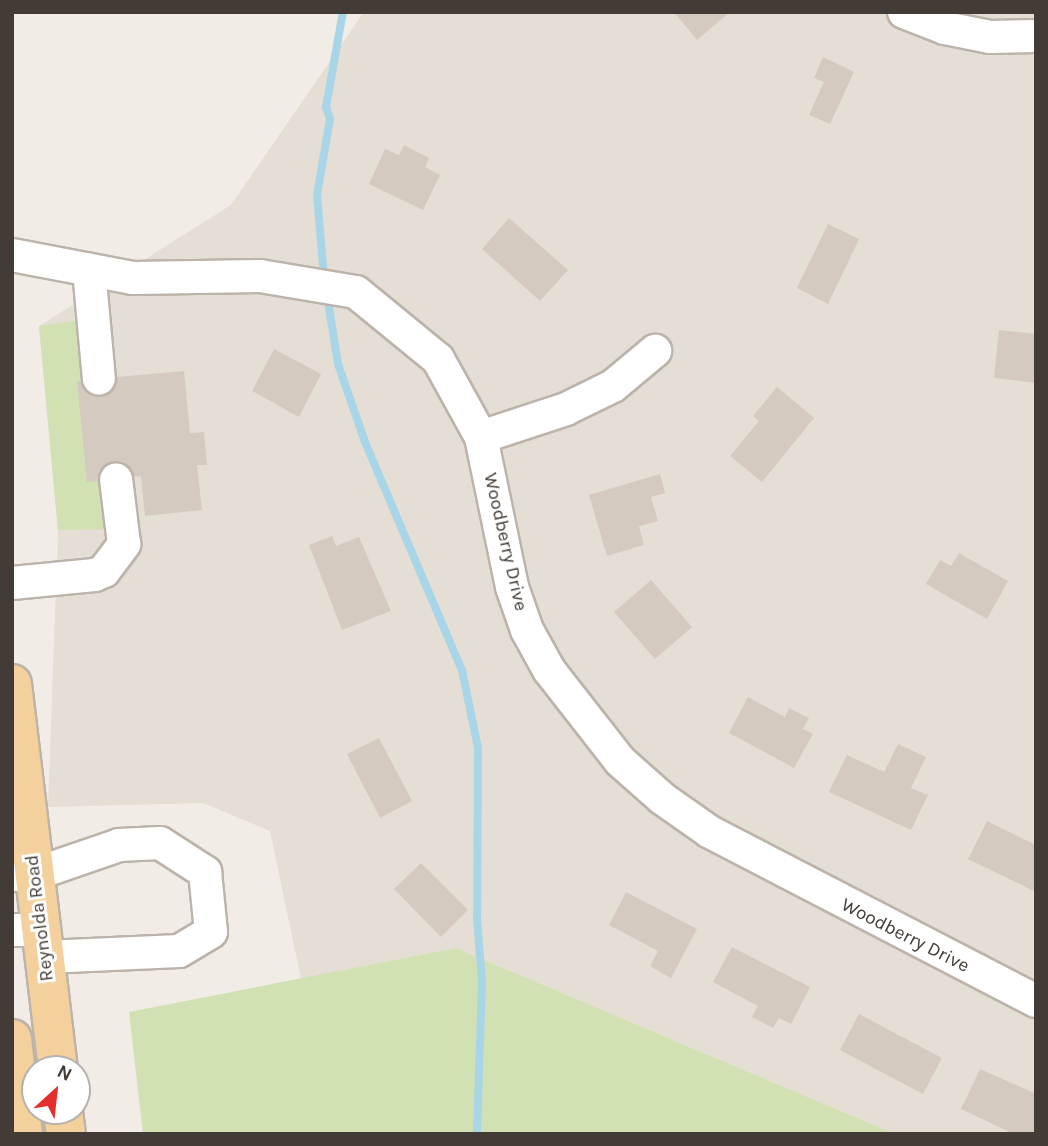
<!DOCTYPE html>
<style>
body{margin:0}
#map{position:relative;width:1048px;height:1146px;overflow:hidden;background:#f1ece6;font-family:Karla,sans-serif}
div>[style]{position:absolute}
.residential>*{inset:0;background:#e5ded5}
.green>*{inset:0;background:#d2e1b3}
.stream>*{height:8px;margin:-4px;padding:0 4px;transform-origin:4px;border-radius:4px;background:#a8d6e8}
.building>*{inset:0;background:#d5cac0}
.roads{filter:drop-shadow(2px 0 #bcb3aa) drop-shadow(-2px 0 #bcb3aa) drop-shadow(0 2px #bcb3aa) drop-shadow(0 -2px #bcb3aa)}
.minor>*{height:32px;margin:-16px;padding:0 16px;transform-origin:16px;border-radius:16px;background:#fff}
.major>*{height:38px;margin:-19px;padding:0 19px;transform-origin:19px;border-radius:19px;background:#f4d09d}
span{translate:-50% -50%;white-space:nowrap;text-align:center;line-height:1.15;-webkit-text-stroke:6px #fff;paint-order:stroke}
.street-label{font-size:19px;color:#433c36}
.frame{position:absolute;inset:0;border:14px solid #433c36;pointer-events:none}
.north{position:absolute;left:21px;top:1055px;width:70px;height:70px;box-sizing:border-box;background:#fff;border:2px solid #b4b1af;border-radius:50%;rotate:27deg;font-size:19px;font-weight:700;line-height:28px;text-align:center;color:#433c36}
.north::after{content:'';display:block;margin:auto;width:24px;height:32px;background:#e32f2b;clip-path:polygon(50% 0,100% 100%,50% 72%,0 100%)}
</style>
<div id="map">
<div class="residential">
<i style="clip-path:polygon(364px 12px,1036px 12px,1036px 1134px,895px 1134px,456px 948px,301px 979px,270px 831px,203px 803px,48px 807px,58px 531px,39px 326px,231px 205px)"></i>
</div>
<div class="green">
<i style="clip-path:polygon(109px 316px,131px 529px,58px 530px,39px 326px)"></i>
<i style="clip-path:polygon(456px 948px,895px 1134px,143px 1134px,129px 1012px)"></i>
</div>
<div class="stream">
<i style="left:324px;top:278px;width:83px;rotate:-94.8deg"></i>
<i style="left:317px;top:195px;width:77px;rotate:-80.3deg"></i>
<i style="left:330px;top:119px;width:13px;rotate:-108deg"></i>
<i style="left:326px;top:107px;width:97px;rotate:-79.9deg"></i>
<i style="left:327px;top:295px;width:70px;rotate:80.9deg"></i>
<i style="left:338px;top:364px;width:83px;rotate:70.9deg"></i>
<i style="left:365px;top:442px;width:248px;rotate:67deg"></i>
<i style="left:462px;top:670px;width:80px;rotate:78.4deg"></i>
<i style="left:478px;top:748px;width:170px;rotate:90.3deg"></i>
<i style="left:477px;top:918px;width:64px;rotate:85.5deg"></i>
<i style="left:482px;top:982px;width:152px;rotate:91.9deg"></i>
</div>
<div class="building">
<i style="clip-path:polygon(674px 12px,730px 12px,697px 40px)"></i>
<i style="clip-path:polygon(823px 57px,854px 72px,830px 124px,809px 115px,824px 82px,814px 78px)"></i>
<i style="clip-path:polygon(404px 145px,429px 158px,425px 167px,440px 175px,423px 210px,369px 184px,385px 149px,399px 155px)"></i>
<i style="clip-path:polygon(509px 218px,568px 270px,540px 301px,482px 249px)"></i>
<i style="clip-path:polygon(828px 224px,859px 239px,828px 304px,797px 288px)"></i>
<i style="clip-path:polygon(999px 330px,1036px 334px,1036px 383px,994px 378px)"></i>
<i style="clip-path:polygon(274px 349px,321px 374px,299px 417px,252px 391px)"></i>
<i style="clip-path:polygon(184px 371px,190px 433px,204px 432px,207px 465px,197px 465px,202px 510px,145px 516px,141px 476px,134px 477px,124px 462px,114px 461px,106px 464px,99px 471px,98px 481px,87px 482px,77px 381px,81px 381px,91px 395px,101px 397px,115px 387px,117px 377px)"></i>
<i style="clip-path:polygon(777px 387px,814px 418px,762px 482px,730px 456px,759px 421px,753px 416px)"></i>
<i style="clip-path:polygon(660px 474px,665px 493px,651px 497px,658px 521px,639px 526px,644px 545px,607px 556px,589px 495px)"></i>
<i style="clip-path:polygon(332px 536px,336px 546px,359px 537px,391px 611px,342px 630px,309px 545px)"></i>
<i style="clip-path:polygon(959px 553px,1008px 581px,987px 619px,926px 584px,940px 560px,951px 566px)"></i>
<i style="clip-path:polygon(651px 580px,692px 627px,655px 659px,614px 612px)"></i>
<i style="clip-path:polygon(748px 697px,785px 717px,789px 708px,809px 718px,803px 729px,813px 734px,794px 768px,729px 733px)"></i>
<i style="clip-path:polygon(379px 738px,412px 801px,380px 818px,347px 754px)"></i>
<i style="clip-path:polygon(898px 744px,926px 757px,911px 788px,928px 795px,911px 830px,829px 792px,847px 755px,884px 772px)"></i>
<i style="clip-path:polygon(987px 821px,1036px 845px,1036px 892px,968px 859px)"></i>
<i style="clip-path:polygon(421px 863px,468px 910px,441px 937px,394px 889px)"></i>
<i style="clip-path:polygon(626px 892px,697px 929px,671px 978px,650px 966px,658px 951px,609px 925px)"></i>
<i style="clip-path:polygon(732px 947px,810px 987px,791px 1024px,779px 1018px,773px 1028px,752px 1017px,758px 1006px,713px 982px)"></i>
<i style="clip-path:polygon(859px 1014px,942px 1058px,923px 1094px,840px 1050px)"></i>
<i style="clip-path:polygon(980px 1069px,1036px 1094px,1036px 1134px,1014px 1134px,961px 1109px)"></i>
</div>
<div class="roads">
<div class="minor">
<i style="left:904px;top:12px;width:44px;rotate:21.3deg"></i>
<i style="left:945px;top:28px;width:46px;rotate:11.3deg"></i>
<i style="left:990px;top:37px;width:46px;rotate:-1.2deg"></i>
<i style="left:12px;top:255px;width:123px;rotate:10.8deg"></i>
<i style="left:133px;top:278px;width:127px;rotate:-0.9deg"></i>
<i style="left:260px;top:276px;width:97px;rotate:9.5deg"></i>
<i style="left:356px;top:292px;width:106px;rotate:39.3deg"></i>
<i style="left:438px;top:359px;width:89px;rotate:61.1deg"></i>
<i style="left:481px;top:437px;width:153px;rotate:78.3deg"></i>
<i style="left:512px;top:587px;width:46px;rotate:70.8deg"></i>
<i style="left:527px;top:630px;width:46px;rotate:61.2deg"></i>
<i style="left:549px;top:670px;width:115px;rotate:52deg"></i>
<i style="left:620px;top:761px;width:57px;rotate:41.5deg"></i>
<i style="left:663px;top:799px;width:57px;rotate:35.1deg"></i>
<i style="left:710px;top:832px;width:367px;rotate:27.4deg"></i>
<i style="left:89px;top:270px;width:109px;rotate:84.8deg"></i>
<i style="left:481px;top:437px;width:89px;rotate:-18.2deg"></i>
<i style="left:566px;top:409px;width:52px;rotate:-26.1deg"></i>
<i style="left:613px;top:386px;width:55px;rotate:-39.8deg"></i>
<i style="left:12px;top:583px;width:83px;rotate:-5.5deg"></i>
<i style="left:95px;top:575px;width:10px;rotate:-24deg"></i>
<i style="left:104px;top:571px;width:34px;rotate:-53deg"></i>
<i style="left:124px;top:544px;width:65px;rotate:-97deg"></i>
<i style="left:12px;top:875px;width:23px;rotate:-2deg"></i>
<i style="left:35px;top:874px;width:89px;rotate:-19deg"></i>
<i style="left:119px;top:845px;width:41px;rotate:-2.8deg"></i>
<i style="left:160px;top:843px;width:54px;rotate:32.8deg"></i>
<i style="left:205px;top:872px;width:60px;rotate:84.3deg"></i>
<i style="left:211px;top:932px;width:37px;rotate:149deg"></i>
<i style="left:179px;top:951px;width:134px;rotate:177.4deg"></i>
<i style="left:12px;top:930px;width:29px"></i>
</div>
<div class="major">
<i style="left:12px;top:684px;width:388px;rotate:83.2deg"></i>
<i style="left:12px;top:1039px;width:96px;rotate:83.4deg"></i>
<i style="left:63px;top:1111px;width:23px;rotate:83deg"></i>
</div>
</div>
<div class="street-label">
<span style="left:505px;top:542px;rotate:77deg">Woodberry Drive</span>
<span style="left:40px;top:918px;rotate:-97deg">Reynolda Road</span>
<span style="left:905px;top:936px;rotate:27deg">Woodberry Drive</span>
</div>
<div class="frame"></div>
<div class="north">N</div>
</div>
